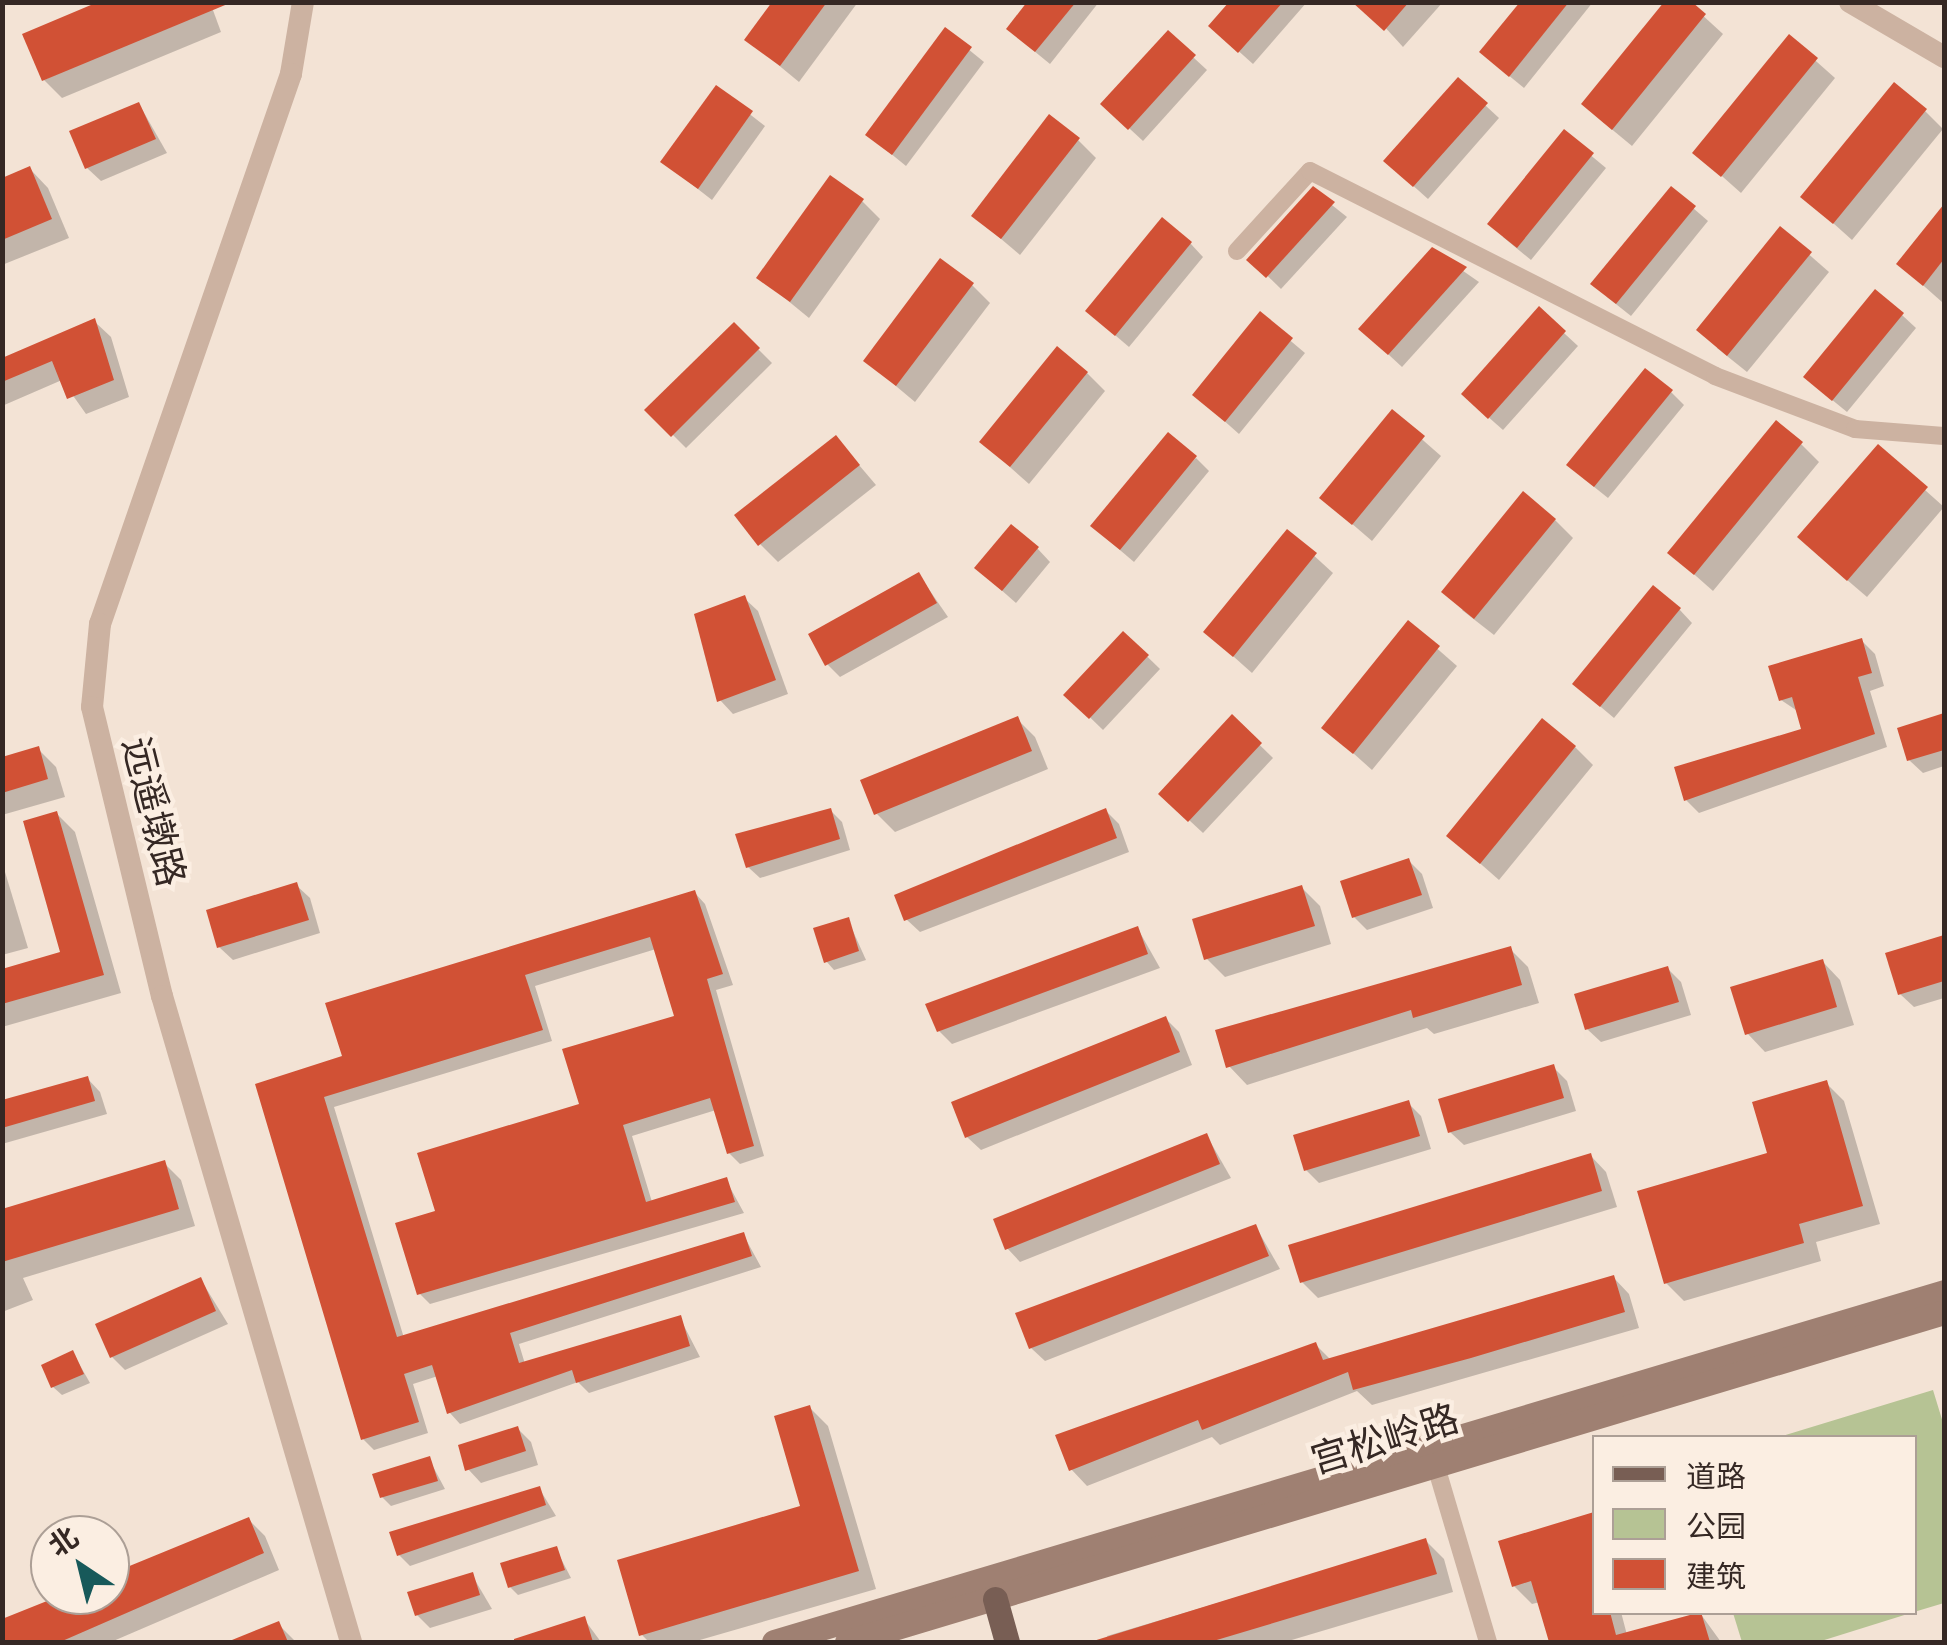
<!DOCTYPE html>
<meta charset="utf-8">
<style>
body{margin:0}
#map{position:relative;width:1947px;height:1645px;overflow:hidden;background:#f3e3d5;font-family:Signika,"Noto Sans SC",sans-serif}
div>[style]{position:absolute}
.green>*{inset:0;background:#b6c394}
.shadow>*{inset:0;background:#0003}
.building>*{inset:0;background:#d15135}
.minor>*{height:18px;margin:-9px;padding:0 9px;transform-origin:9px;border-radius:9px;background:#ccb2a1}
.tertiary>*{height:22px;margin:-11px;padding:0 11px;transform-origin:11px;border-radius:11px;background:#ccb2a1}
.secondary>*{height:25px;margin:-12.5px;padding:0 12.5px;transform-origin:12.5px;border-radius:12.5px;background:#9f8072}
.primary>*{height:25px;margin:-12.5px;padding:0 12.5px;transform-origin:12.5px;border-radius:12.5px;background:#785e54}
span{translate:-50% -50%;white-space:nowrap;text-align:center;line-height:1.15;-webkit-text-stroke:9px #fbeee2;paint-order:stroke}
.street-label{font-size:38px;color:#352824}
.frame{position:absolute;inset:0;border:5px solid #352824;pointer-events:none}
.legend{position:absolute;left:1592px;top:1435px;width:325px;height:180px;box-sizing:border-box;background:#fbeee2;border:2px solid #ac9f96;margin:0;padding:12px 18px;list-style:none;font-size:30px;color:#352824}
.legend li{display:flex;align-items:center;gap:20px;height:50px}
.legend b{width:50px;border:2px solid #ac9f96}
.north{position:absolute;left:30px;top:1515px;width:100px;height:100px;box-sizing:border-box;background:#fbeee2;border:2px solid #ac9f96;border-radius:50%;rotate:325deg;font-size:28px;font-weight:700;line-height:40px;text-align:center;color:#352824}
.north::after{content:'';display:block;margin:auto;width:35px;height:45px;background:#17595a;clip-path:polygon(50% 0,100% 100%,50% 72%,0 100%)}
</style>
<div id="map">
<div class="green">
<i style="clip-path:polygon(1933px 1390px,1944px 1426px,1944px 1603px,1914px 1612px,1914px 1438px,1779px 1437px)"></i>
<i style="clip-path:polygon(1914px 1612px,1818px 1642px,1742px 1642px,1733px 1613px)"></i>
</div>
<div class="shadow">
<i style="clip-path:polygon(210px 2px,221px 32px,62px 98px,44px 80px)"></i>
<i style="clip-path:polygon(775px 2px,858px 2px,799px 82px,748px 40px)"></i>
<i style="clip-path:polygon(1031px 2px,1099px 2px,1050px 64px,1023px 42px)"></i>
<i style="clip-path:polygon(1232px 2px,1307px 2px,1253px 64px,1225px 39px)"></i>
<i style="clip-path:polygon(1362px 2px,1443px 2px,1403px 47px)"></i>
<i style="clip-path:polygon(1523px 2px,1593px 2px,1524px 88px,1496px 65px)"></i>
<i style="clip-path:polygon(1688px 2px,1723px 34px,1632px 146px,1603px 122px)"></i>
<i style="clip-path:polygon(946px 31px,984px 62px,906px 166px,868px 135px)"></i>
<i style="clip-path:polygon(1168px 34px,1207px 70px,1143px 141px,1117px 117px)"></i>
<i style="clip-path:polygon(1790px 38px,1835px 78px,1741px 193px,1696px 153px)"></i>
<i style="clip-path:polygon(1458px 80px,1499px 118px,1428px 199px,1400px 174px)"></i>
<i style="clip-path:polygon(716px 88px,765px 126px,712px 200px,663px 162px)"></i>
<i style="clip-path:polygon(139px 104px,167px 153px,101px 181px,87px 168px)"></i>
<i style="clip-path:polygon(1925px 111px,1943px 129px,1852px 240px,1804px 197px)"></i>
<i style="clip-path:polygon(1564px 133px,1606px 168px,1531px 260px,1503px 237px)"></i>
<i style="clip-path:polygon(1078px 140px,1096px 158px,1020px 255px,974px 216px)"></i>
<i style="clip-path:polygon(30px 169px,48px 188px,69px 238px,2px 265px,2px 181px)"></i>
<i style="clip-path:polygon(1671px 189px,1708px 221px,1631px 316px,1607px 297px)"></i>
<i style="clip-path:polygon(1313px 190px,1347px 217px,1281px 289px,1250px 259px)"></i>
<i style="clip-path:polygon(862px 201px,880px 219px,809px 318px,759px 277px)"></i>
<i style="clip-path:polygon(1944px 208px,1944px 299px,1942px 302px,1899px 264px)"></i>
<i style="clip-path:polygon(1781px 230px,1829px 272px,1747px 372px,1717px 348px)"></i>
<i style="clip-path:polygon(1190px 243px,1203px 257px,1129px 347px,1102px 324px)"></i>
<i style="clip-path:polygon(1433px 250px,1479px 282px,1402px 367px,1375px 342px)"></i>
<i style="clip-path:polygon(972px 285px,990px 303px,915px 402px,866px 361px)"></i>
<i style="clip-path:polygon(1539px 310px,1578px 346px,1503px 430px,1477px 407px)"></i>
<i style="clip-path:polygon(1260px 315px,1305px 353px,1239px 434px,1195px 395px)"></i>
<i style="clip-path:polygon(1902px 315px,1916px 328px,1847px 412px,1820px 390px)"></i>
<i style="clip-path:polygon(94px 321px,111px 337px,129px 397px,86px 414px,62px 380px,2px 406px,2px 360px)"></i>
<i style="clip-path:polygon(734px 325px,772px 363px,686px 448px,648px 410px)"></i>
<i style="clip-path:polygon(1087px 373px,1105px 391px,1029px 484px,982px 442px)"></i>
<i style="clip-path:polygon(1671px 392px,1684px 405px,1608px 498px,1583px 478px)"></i>
<i style="clip-path:polygon(1392px 413px,1441px 456px,1372px 541px,1322px 498px)"></i>
<i style="clip-path:polygon(836px 438px,876px 485px,778px 562px,760px 544px)"></i>
<i style="clip-path:polygon(1801px 444px,1819px 462px,1713px 591px,1670px 553px)"></i>
<i style="clip-path:polygon(1878px 448px,1944px 507px,1867px 597px,1818px 555px)"></i>
<i style="clip-path:polygon(1196px 458px,1209px 471px,1134px 562px,1107px 539px)"></i>
<i style="clip-path:polygon(1555px 520px,1573px 538px,1494px 635px,1462px 610px)"></i>
<i style="clip-path:polygon(1288px 532px,1333px 573px,1252px 673px,1206px 632px)"></i>
<i style="clip-path:polygon(1037px 548px,1050px 562px,1016px 603px,991px 581px)"></i>
<i style="clip-path:polygon(919px 575px,948px 617px,840px 677px,827px 664px)"></i>
<i style="clip-path:polygon(744px 598px,758px 611px,788px 694px,733px 714px,720px 700px)"></i>
<i style="clip-path:polygon(1679px 609px,1692px 623px,1614px 718px,1589px 697px)"></i>
<i style="clip-path:polygon(1409px 624px,1457px 666px,1372px 770px,1324px 727px)"></i>
<i style="clip-path:polygon(1124px 634px,1160px 669px,1103px 730px,1067px 695px)"></i>
<i style="clip-path:polygon(1861px 640px,1875px 654px,1884px 686px,1870px 691px,1887px 747px,1699px 813px,1686px 800px,1804px 731px,1799px 712px,1781px 700px)"></i>
<i style="clip-path:polygon(1944px 716px,1944px 766px,1923px 773px,1909px 760px,1900px 729px)"></i>
<i style="clip-path:polygon(1232px 718px,1273px 758px,1203px 833px,1161px 794px)"></i>
<i style="clip-path:polygon(1017px 719px,1035px 737px,1048px 769px,895px 832px,877px 814px)"></i>
<i style="clip-path:polygon(1575px 747px,1593px 765px,1499px 880px,1449px 836px)"></i>
<i style="clip-path:polygon(38px 749px,56px 767px,65px 797px,2px 815px,2px 759px)"></i>
<i style="clip-path:polygon(830px 810px,842px 822px,850px 850px,760px 878px,748px 867px)"></i>
<i style="clip-path:polygon(1106px 811px,1119px 824px,1129px 852px,920px 932px,906px 919px)"></i>
<i style="clip-path:polygon(56px 813px,75px 832px,121px 993px,2px 1027px,2px 971px,63px 954px)"></i>
<i style="clip-path:polygon(1409px 861px,1422px 874px,1433px 908px,1367px 930px,1354px 917px)"></i>
<i style="clip-path:polygon(2px 862px,28px 948px,2px 955px)"></i>
<i style="clip-path:polygon(296px 885px,310px 898px,320px 933px,233px 960px,219px 947px)"></i>
<i style="clip-path:polygon(1302px 888px,1320px 906px,1331px 944px,1225px 977px,1207px 959px)"></i>
<i style="clip-path:polygon(695px 893px,705px 904px,733px 985px,716px 990px,764px 1156px,740px 1164px,729px 1153px,716px 1110px,632px 1136px,652px 1202px,726px 1180px,744px 1213px,430px 1304px,419px 1293px,438px 1212px,582px 1105px,677px 1017px,656px 949px,535px 986px,552px 1041px,334px 1107px,404px 1338px,743px 1234px,761px 1267px,519px 1344px,525px 1364px,680px 1318px,700px 1357px,589px 1393px,578px 1382px,460px 1424px,450px 1413px,438px 1376px,413px 1384px,428px 1433px,374px 1450px,363px 1439px,258px 1085px,345px 1058px)"></i>
<i style="clip-path:polygon(848px 920px,866px 960px,834px 970px,826px 961px)"></i>
<i style="clip-path:polygon(1138px 929px,1160px 968px,952px 1044px,939px 1031px)"></i>
<i style="clip-path:polygon(1944px 938px,1944px 998px,1914px 1007px,1900px 994px,1889px 955px)"></i>
<i style="clip-path:polygon(1510px 949px,1528px 967px,1539px 1003px,1434px 1034px,1427px 1028px,1247px 1085px,1229px 1066px)"></i>
<i style="clip-path:polygon(1822px 961px,1840px 980px,1854px 1025px,1765px 1052px,1747px 1033px)"></i>
<i style="clip-path:polygon(1668px 969px,1681px 982px,1691px 1015px,1601px 1042px,1587px 1029px)"></i>
<i style="clip-path:polygon(1166px 1019px,1179px 1032px,1192px 1065px,981px 1150px,967px 1137px)"></i>
<i style="clip-path:polygon(1553px 1067px,1567px 1081px,1576px 1111px,1464px 1145px,1450px 1132px)"></i>
<i style="clip-path:polygon(87px 1078px,100px 1092px,107px 1114px,2px 1144px,2px 1103px)"></i>
<i style="clip-path:polygon(1826px 1083px,1844px 1101px,1880px 1224px,1816px 1242px,1821px 1261px,1684px 1301px,1666px 1283px)"></i>
<i style="clip-path:polygon(1408px 1103px,1421px 1116px,1431px 1149px,1319px 1183px,1306px 1170px)"></i>
<i style="clip-path:polygon(1207px 1136px,1231px 1178px,1020px 1262px,1007px 1248px)"></i>
<i style="clip-path:polygon(1590px 1155px,1606px 1172px,1617px 1207px,1318px 1298px,1302px 1282px)"></i>
<i style="clip-path:polygon(164px 1163px,181px 1180px,195px 1226px,23px 1278px,33px 1300px,2px 1312px,2px 1246px)"></i>
<i style="clip-path:polygon(1256px 1227px,1280px 1269px,1045px 1361px,1031px 1348px)"></i>
<i style="clip-path:polygon(1613px 1277px,1629px 1294px,1639px 1328px,1372px 1405px,1357px 1391px,1220px 1445px,1212px 1437px,1087px 1486px,1071px 1469px,1316px 1345px,1331px 1360px)"></i>
<i style="clip-path:polygon(201px 1280px,228px 1324px,125px 1370px,112px 1357px)"></i>
<i style="clip-path:polygon(73px 1353px,90px 1383px,62px 1395px,53px 1387px)"></i>
<i style="clip-path:polygon(810px 1408px,828px 1426px,876px 1589px,693px 1642px,649px 1642px,641px 1634px,803px 1508px)"></i>
<i style="clip-path:polygon(518px 1429px,531px 1442px,538px 1465px,481px 1483px,468px 1469px)"></i>
<i style="clip-path:polygon(429px 1459px,445px 1489px,391px 1506px,382px 1497px)"></i>
<i style="clip-path:polygon(539px 1488px,556px 1516px,410px 1566px,399px 1555px)"></i>
<i style="clip-path:polygon(1594px 1514px,1594px 1612px,1621px 1612px,1627px 1635px,1700px 1613px,1721px 1642px,1552px 1642px,1540px 1602px,1532px 1604px,1514px 1586px,1501px 1542px)"></i>
<i style="clip-path:polygon(249px 1520px,265px 1536px,279px 1570px,111px 1642px,6px 1642px,2px 1633px,68px 1595px,110px 1595px,110px 1577px)"></i>
<i style="clip-path:polygon(1426px 1541px,1444px 1559px,1453px 1592px,1285px 1642px,1109px 1642px,1107px 1636px)"></i>
<i style="clip-path:polygon(556px 1549px,571px 1578px,518px 1595px,510px 1587px)"></i>
<i style="clip-path:polygon(472px 1575px,492px 1609px,430px 1628px,417px 1615px)"></i>
<i style="clip-path:polygon(584px 1619px,601px 1642px,512px 1642px)"></i>
<i style="clip-path:polygon(278px 1624px,296px 1642px,233px 1642px)"></i>
</div>
<div class="building">
<i style="clip-path:polygon(98px 2px,230px 2px,230px 3px,42px 81px,22px 34px)"></i>
<i style="clip-path:polygon(772px 2px,827px 2px,780px 66px,744px 40px)"></i>
<i style="clip-path:polygon(1027px 2px,1076px 2px,1035px 52px,1006px 29px)"></i>
<i style="clip-path:polygon(1229px 2px,1283px 2px,1238px 53px,1208px 26px)"></i>
<i style="clip-path:polygon(1352px 2px,1409px 2px,1384px 31px)"></i>
<i style="clip-path:polygon(1520px 2px,1569px 2px,1509px 77px,1479px 52px)"></i>
<i style="clip-path:polygon(1664px 2px,1692px 2px,1706px 14px,1612px 130px,1581px 104px)"></i>
<i style="clip-path:polygon(945px 27px,972px 47px,892px 155px,865px 135px)"></i>
<i style="clip-path:polygon(1168px 30px,1196px 55px,1128px 130px,1100px 104px)"></i>
<i style="clip-path:polygon(1789px 34px,1818px 58px,1721px 177px,1692px 153px)"></i>
<i style="clip-path:polygon(1458px 77px,1488px 103px,1413px 187px,1383px 161px)"></i>
<i style="clip-path:polygon(1894px 82px,1927px 109px,1833px 224px,1800px 197px)"></i>
<i style="clip-path:polygon(716px 85px,753px 111px,698px 189px,660px 162px)"></i>
<i style="clip-path:polygon(139px 102px,156px 139px,85px 169px,69px 131px)"></i>
<i style="clip-path:polygon(1049px 114px,1080px 138px,1001px 239px,971px 216px)"></i>
<i style="clip-path:polygon(1564px 129px,1594px 153px,1517px 248px,1487px 224px)"></i>
<i style="clip-path:polygon(30px 166px,52px 219px,2px 240px,2px 178px)"></i>
<i style="clip-path:polygon(830px 175px,864px 199px,790px 302px,756px 278px)"></i>
<i style="clip-path:polygon(1313px 186px,1335px 202px,1266px 278px,1246px 260px)"></i>
<i style="clip-path:polygon(1671px 186px,1696px 206px,1616px 304px,1590px 284px)"></i>
<i style="clip-path:polygon(1944px 204px,1944px 259px,1923px 286px,1896px 264px)"></i>
<i style="clip-path:polygon(1162px 217px,1192px 242px,1115px 336px,1085px 311px)"></i>
<i style="clip-path:polygon(1780px 226px,1812px 252px,1727px 356px,1696px 330px)"></i>
<i style="clip-path:polygon(1432px 247px,1467px 267px,1388px 355px,1358px 329px)"></i>
<i style="clip-path:polygon(940px 258px,974px 283px,896px 386px,863px 361px)"></i>
<i style="clip-path:polygon(1875px 289px,1904px 313px,1832px 401px,1803px 377px)"></i>
<i style="clip-path:polygon(1539px 306px,1566px 331px,1488px 419px,1461px 394px)"></i>
<i style="clip-path:polygon(1260px 311px,1293px 338px,1225px 422px,1192px 395px)"></i>
<i style="clip-path:polygon(95px 318px,114px 380px,67px 399px,52px 361px,2px 382px,2px 358px)"></i>
<i style="clip-path:polygon(734px 322px,760px 348px,671px 437px,644px 410px)"></i>
<i style="clip-path:polygon(1057px 346px,1088px 372px,1010px 467px,979px 442px)"></i>
<i style="clip-path:polygon(1645px 368px,1673px 390px,1594px 487px,1566px 465px)"></i>
<i style="clip-path:polygon(1392px 409px,1425px 436px,1352px 525px,1319px 498px)"></i>
<i style="clip-path:polygon(1776px 420px,1803px 442px,1694px 575px,1667px 553px)"></i>
<i style="clip-path:polygon(1168px 432px,1197px 456px,1120px 550px,1090px 526px)"></i>
<i style="clip-path:polygon(836px 435px,860px 465px,758px 546px,734px 515px)"></i>
<i style="clip-path:polygon(1878px 444px,1928px 487px,1847px 581px,1797px 537px)"></i>
<i style="clip-path:polygon(1523px 491px,1556px 519px,1474px 619px,1441px 592px)"></i>
<i style="clip-path:polygon(1011px 524px,1039px 547px,1002px 591px,974px 568px)"></i>
<i style="clip-path:polygon(1287px 529px,1317px 553px,1233px 657px,1203px 632px)"></i>
<i style="clip-path:polygon(919px 572px,937px 603px,825px 666px,808px 634px)"></i>
<i style="clip-path:polygon(1653px 585px,1681px 608px,1600px 707px,1572px 684px)"></i>
<i style="clip-path:polygon(745px 595px,776px 680px,717px 702px,694px 614px)"></i>
<i style="clip-path:polygon(1408px 620px,1440px 646px,1353px 754px,1321px 728px)"></i>
<i style="clip-path:polygon(1123px 631px,1149px 655px,1089px 719px,1063px 695px)"></i>
<i style="clip-path:polygon(1862px 638px,1872px 673px,1858px 677px,1875px 734px,1684px 801px,1674px 767px,1801px 729px,1792px 697px,1779px 701px,1768px 666px)"></i>
<i style="clip-path:polygon(1944px 713px,1944px 750px,1907px 761px,1897px 728px)"></i>
<i style="clip-path:polygon(1232px 714px,1262px 743px,1188px 822px,1158px 794px)"></i>
<i style="clip-path:polygon(1018px 716px,1032px 751px,874px 815px,860px 780px)"></i>
<i style="clip-path:polygon(1542px 718px,1576px 746px,1480px 864px,1446px 836px)"></i>
<i style="clip-path:polygon(39px 746px,48px 779px,2px 793px,2px 757px)"></i>
<i style="clip-path:polygon(831px 808px,840px 839px,746px 868px,735px 834px)"></i>
<i style="clip-path:polygon(1106px 808px,1117px 838px,904px 921px,894px 895px)"></i>
<i style="clip-path:polygon(57px 811px,104px 975px,2px 1004px,2px 969px,60px 952px,23px 821px)"></i>
<i style="clip-path:polygon(1409px 858px,1422px 895px,1352px 918px,1340px 881px)"></i>
<i style="clip-path:polygon(297px 882px,309px 920px,217px 948px,206px 910px)"></i>
<i style="clip-path:polygon(1302px 885px,1315px 926px,1204px 960px,1192px 919px)"></i>
<i style="clip-path:polygon(695px 890px,723px 974px,707px 979px,754px 1146px,727px 1154px,710px 1098px,623px 1125px,646px 1202px,727px 1177px,735px 1202px,417px 1295px,395px 1223px,435px 1211px,417px 1153px,579px 1104px,562px 1049px,674px 1016px,650px 937px,525px 975px,543px 1030px,324px 1097px,397px 1337px,744px 1232px,752px 1256px,510px 1333px,519px 1363px,681px 1315px,690px 1346px,576px 1383px,572px 1370px,447px 1414px,432px 1365px,404px 1374px,419px 1422px,361px 1440px,255px 1084px,342px 1056px,325px 1003px)"></i>
<i style="clip-path:polygon(849px 917px,859px 951px,824px 963px,813px 928px)"></i>
<i style="clip-path:polygon(1138px 926px,1148px 954px,937px 1032px,925px 1004px)"></i>
<i style="clip-path:polygon(1944px 935px,1944px 981px,1898px 995px,1885px 953px)"></i>
<i style="clip-path:polygon(1511px 946px,1522px 985px,1413px 1018px,1411px 1010px,1226px 1068px,1215px 1030px)"></i>
<i style="clip-path:polygon(1823px 959px,1837px 1007px,1745px 1035px,1730px 987px)"></i>
<i style="clip-path:polygon(1668px 966px,1679px 1002px,1585px 1030px,1574px 994px)"></i>
<i style="clip-path:polygon(1166px 1016px,1180px 1052px,965px 1138px,951px 1102px)"></i>
<i style="clip-path:polygon(1554px 1064px,1564px 1098px,1448px 1133px,1438px 1099px)"></i>
<i style="clip-path:polygon(88px 1076px,95px 1101px,2px 1128px,2px 1100px)"></i>
<i style="clip-path:polygon(1827px 1080px,1863px 1206px,1799px 1224px,1804px 1243px,1664px 1284px,1637px 1191px,1767px 1153px,1752px 1102px)"></i>
<i style="clip-path:polygon(1409px 1100px,1420px 1136px,1304px 1171px,1293px 1135px)"></i>
<i style="clip-path:polygon(1207px 1133px,1220px 1164px,1005px 1250px,993px 1219px)"></i>
<i style="clip-path:polygon(1591px 1153px,1602px 1191px,1300px 1283px,1288px 1245px)"></i>
<i style="clip-path:polygon(165px 1160px,179px 1209px,2px 1262px,2px 1209px)"></i>
<i style="clip-path:polygon(1256px 1224px,1269px 1256px,1029px 1349px,1015px 1313px)"></i>
<i style="clip-path:polygon(1614px 1275px,1625px 1312px,1471px 1358px,1353px 1390px,1348px 1372px,1202px 1430px,1198px 1420px,1069px 1471px,1055px 1435px,1316px 1342px,1323px 1360px)"></i>
<i style="clip-path:polygon(201px 1277px,216px 1311px,110px 1358px,95px 1324px)"></i>
<i style="clip-path:polygon(73px 1350px,84px 1374px,51px 1388px,41px 1365px)"></i>
<i style="clip-path:polygon(810px 1405px,859px 1571px,639px 1636px,617px 1560px,800px 1506px,774px 1416px)"></i>
<i style="clip-path:polygon(518px 1426px,526px 1451px,465px 1471px,458px 1445px)"></i>
<i style="clip-path:polygon(430px 1456px,438px 1481px,380px 1498px,372px 1474px)"></i>
<i style="clip-path:polygon(540px 1486px,546px 1505px,397px 1556px,389px 1532px)"></i>
<i style="clip-path:polygon(1594px 1512px,1594px 1612px,1610px 1612px,1616px 1635px,1701px 1612px,1710px 1642px,1549px 1642px,1531px 1581px,1512px 1587px,1498px 1541px)"></i>
<i style="clip-path:polygon(249px 1517px,264px 1553px,60px 1642px,2px 1642px,2px 1619px,62px 1595px,110px 1595px,110px 1574px)"></i>
<i style="clip-path:polygon(1426px 1538px,1437px 1574px,1210px 1642px,1090px 1642px)"></i>
<i style="clip-path:polygon(557px 1546px,565px 1570px,508px 1588px,500px 1563px)"></i>
<i style="clip-path:polygon(473px 1572px,480px 1595px,415px 1616px,407px 1592px)"></i>
<i style="clip-path:polygon(585px 1616px,593px 1642px,514px 1642px,514px 1639px)"></i>
<i style="clip-path:polygon(279px 1621px,288px 1642px,227px 1642px)"></i>
</div>
<div class="minor">
<i style="left:1237px;top:251px;width:108px;rotate:-47.6deg"></i>
<i style="left:1310px;top:171px;width:454px;rotate:26.8deg"></i>
<i style="left:1715px;top:376px;width:150px;rotate:20.7deg"></i>
<i style="left:1855px;top:429px;width:89px;rotate:4.5deg"></i>
<i style="left:1435px;top:1463px;width:187px;rotate:73.5deg"></i>
</div>
<div class="tertiary">
<i style="left:303px;top:2px;width:73px;rotate:99.5deg"></i>
<i style="left:291px;top:74px;width:582px;rotate:109.15deg"></i>
<i style="left:100px;top:624px;width:83px;rotate:95.5deg"></i>
<i style="left:92px;top:707px;width:297px;rotate:76.4deg"></i>
<i style="left:162px;top:996px;width:673px;rotate:73.69deg"></i>
<i style="left:1850px;top:2px;width:109px;rotate:30.3deg"></i>
</div>
<div class="secondary">
<i style="left:774px;top:1642px;width:1221px;rotate:-16.65deg"></i>
<i style="left:847px;top:1642px;width:1146px;rotate:-16.74deg"></i>
</div>
<div class="primary">
<i style="left:995px;top:1599px;width:45px;rotate:74.4deg"></i>
</div>
<div class="street-label">
<span style="left:153px;top:812px;rotate:76deg">远遥墩路</span>
<span style="left:1385px;top:1440px;rotate:-17deg">宫松岭路</span>
</div>
<div class="frame"></div>
<ul class="legend">
<li><b style="height:12px;background:#785e54"></b>道路</li>
<li><b style="height:28px;background:#b6c394"></b>公园</li>
<li><b style="height:28px;background:#d15135"></b>建筑</li>
</ul>
<div class="north">北</div>
</div>
